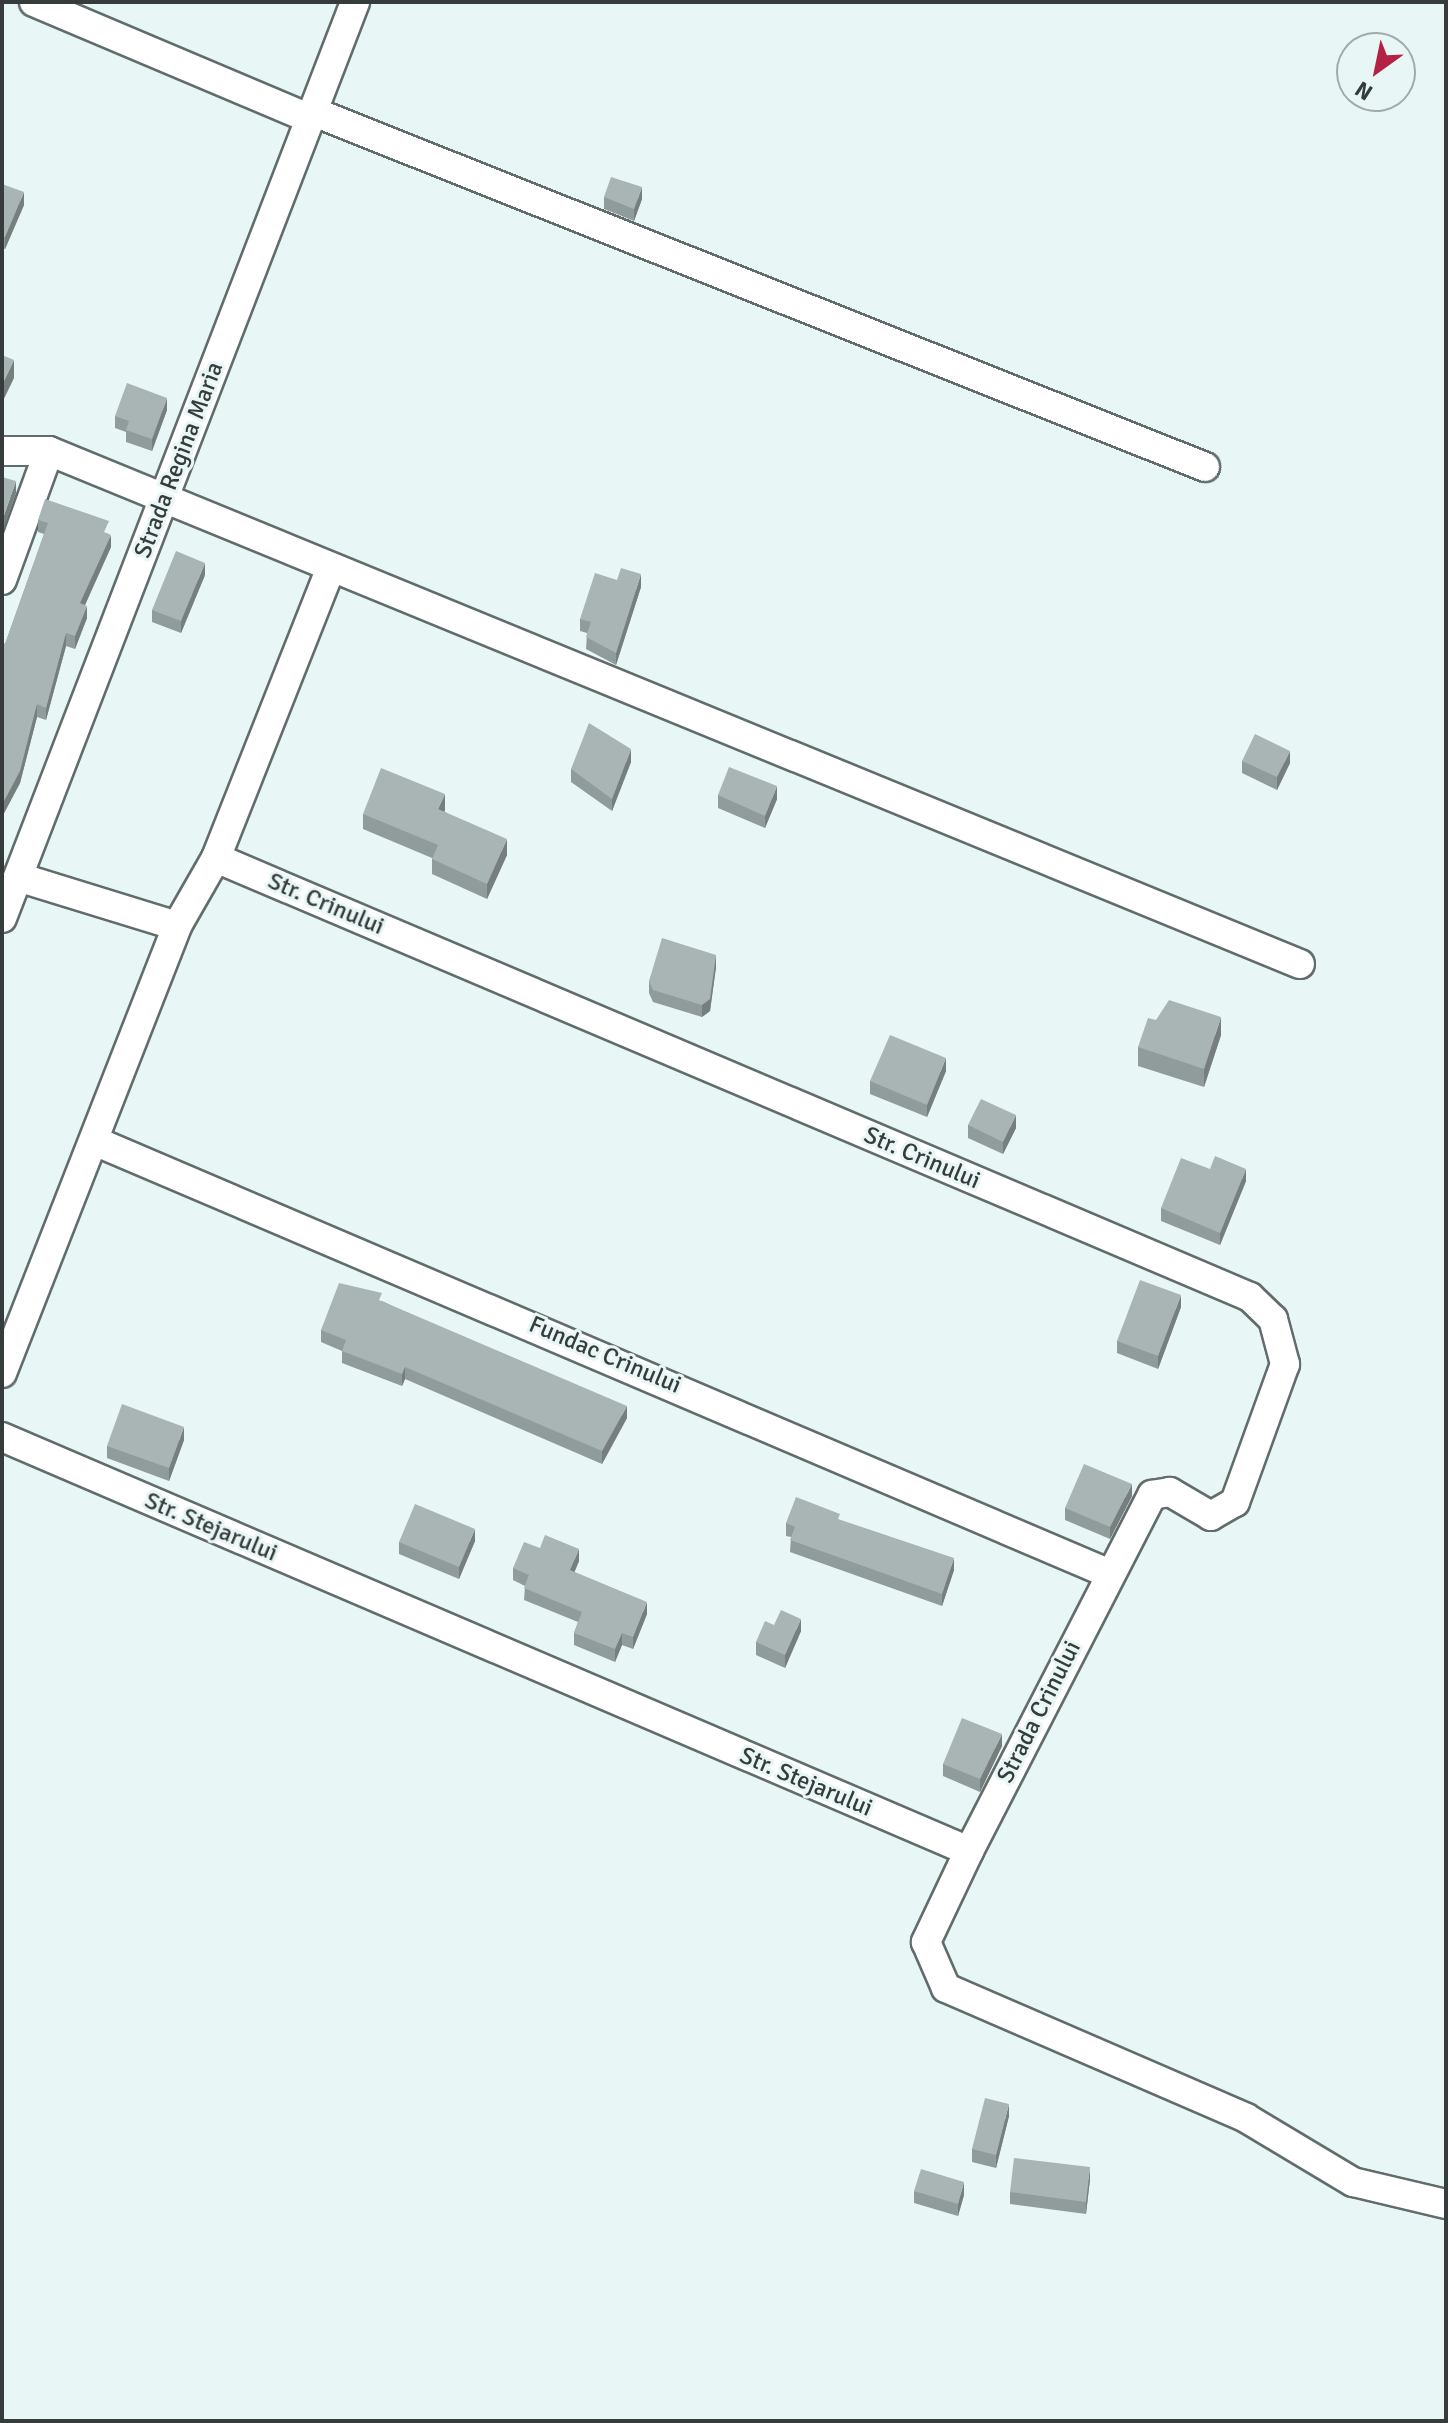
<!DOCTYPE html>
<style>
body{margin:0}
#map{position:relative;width:1448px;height:2423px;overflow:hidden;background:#e8f6f5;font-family:Signika,sans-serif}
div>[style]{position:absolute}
.roads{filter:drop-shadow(2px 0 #616d6c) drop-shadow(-2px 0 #616d6c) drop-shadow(0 2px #616d6c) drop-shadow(0 -2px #616d6c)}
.minor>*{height:28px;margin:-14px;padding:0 14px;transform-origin:14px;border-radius:14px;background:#fff}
.wall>*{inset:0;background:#909c9b}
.shaded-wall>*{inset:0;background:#767f7e}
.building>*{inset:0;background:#a8b5b4}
span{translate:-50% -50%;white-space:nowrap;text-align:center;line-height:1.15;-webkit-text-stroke:6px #e8f6f5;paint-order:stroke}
.street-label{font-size:24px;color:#363b3b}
.frame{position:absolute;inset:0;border:4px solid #363b3b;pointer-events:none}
.north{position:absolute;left:1336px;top:32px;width:80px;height:80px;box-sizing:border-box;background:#e8f6f5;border:2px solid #a1abab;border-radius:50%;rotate:213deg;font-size:22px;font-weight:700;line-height:32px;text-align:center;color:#363b3b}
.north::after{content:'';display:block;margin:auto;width:28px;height:36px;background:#b32145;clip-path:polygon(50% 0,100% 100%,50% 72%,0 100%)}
</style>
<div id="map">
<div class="roads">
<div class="minor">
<i style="left:34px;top:2px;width:301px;rotate:22.9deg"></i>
<i style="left:314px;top:112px;width:959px;rotate:21.72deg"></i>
<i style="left:2px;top:451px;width:47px"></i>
<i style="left:2px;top:580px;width:137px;rotate:-70deg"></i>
<i style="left:49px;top:451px;width:1352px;rotate:22.3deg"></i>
<i style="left:216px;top:858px;width:1123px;rotate:23deg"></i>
<i style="left:1250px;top:1297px;width:32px;rotate:44deg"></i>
<i style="left:1273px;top:1319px;width:47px;rotate:75.1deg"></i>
<i style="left:1285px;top:1364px;width:147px;rotate:109.9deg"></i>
<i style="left:1235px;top:1502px;width:28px;rotate:150deg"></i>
<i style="left:1211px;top:1516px;width:48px;rotate:-149.7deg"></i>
<i style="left:1170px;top:1492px;width:18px;rotate:171deg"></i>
<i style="left:1152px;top:1495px;width:400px;rotate:117.2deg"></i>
<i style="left:18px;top:877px;width:166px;rotate:17.1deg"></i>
<i style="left:2px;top:918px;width:982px;rotate:-68.92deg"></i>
<i style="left:97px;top:1142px;width:1101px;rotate:23.1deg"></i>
<i style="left:2px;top:1373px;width:480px;rotate:-68.6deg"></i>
<i style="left:177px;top:926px;width:78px;rotate:-60.2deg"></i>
<i style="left:216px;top:858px;width:312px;rotate:-68.4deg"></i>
<i style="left:2px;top:1437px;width:1052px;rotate:23.18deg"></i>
<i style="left:969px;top:1851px;width:101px;rotate:115.3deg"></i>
<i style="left:926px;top:1942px;width:50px;rotate:66.5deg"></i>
<i style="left:946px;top:1988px;width:327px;rotate:23.4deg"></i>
<i style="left:1246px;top:2118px;width:125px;rotate:30.9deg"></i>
<i style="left:1353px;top:2182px;width:96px;rotate:13.3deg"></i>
</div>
</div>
<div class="wall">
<i style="clip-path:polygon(2px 184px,24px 205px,5px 249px,2px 248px)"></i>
<i style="clip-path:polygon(604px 197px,642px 199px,634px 221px,604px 209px)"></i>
<i style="clip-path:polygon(167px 410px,152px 451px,126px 442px,126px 432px,115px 428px,115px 416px)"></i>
<i style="clip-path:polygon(38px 520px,109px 534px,111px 547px,85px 605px,87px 618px,75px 649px,66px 646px,46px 720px,37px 717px,20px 783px,2px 817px,2px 642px,5px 644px,44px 534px,38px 532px)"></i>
<i style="clip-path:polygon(205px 575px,181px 633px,152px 622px,152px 610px)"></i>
<i style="clip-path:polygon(641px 587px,616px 665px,586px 649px,587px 633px,580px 631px,580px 619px)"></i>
<i style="clip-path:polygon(1242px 761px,1290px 763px,1277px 790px,1242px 773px)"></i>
<i style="clip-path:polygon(631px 762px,612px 811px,571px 782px,571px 769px)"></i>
<i style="clip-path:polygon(718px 795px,777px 799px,765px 828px,718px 808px)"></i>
<i style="clip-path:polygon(445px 810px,444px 811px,507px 855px,487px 899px,432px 874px,432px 858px,363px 829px,363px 814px)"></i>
<i style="clip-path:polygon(716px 967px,710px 1011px,702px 1017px,653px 1002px,649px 993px,649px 981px)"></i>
<i style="clip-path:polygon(1221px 1035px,1204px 1087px,1138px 1066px,1138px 1047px)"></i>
<i style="clip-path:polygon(946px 1071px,927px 1117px,870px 1094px,870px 1081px)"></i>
<i style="clip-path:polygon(968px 1125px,1016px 1128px,1003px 1154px,968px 1138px)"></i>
<i style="clip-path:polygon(1210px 1169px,1246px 1181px,1220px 1245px,1161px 1221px,1161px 1208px)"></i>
<i style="clip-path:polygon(382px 1301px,627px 1418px,602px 1464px,405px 1379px,402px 1386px,342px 1363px,342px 1351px,321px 1342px,321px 1330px)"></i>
<i style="clip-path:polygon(1181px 1307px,1158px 1369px,1117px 1353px,1117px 1341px)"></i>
<i style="clip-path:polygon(184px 1440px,169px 1481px,107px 1458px,107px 1446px)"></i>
<i style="clip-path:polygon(1132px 1496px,1110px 1539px,1065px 1520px,1065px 1508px)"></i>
<i style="clip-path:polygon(840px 1520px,954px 1570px,942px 1606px,790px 1552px,791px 1537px,786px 1536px,786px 1523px)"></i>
<i style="clip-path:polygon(475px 1541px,459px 1579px,399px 1554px,399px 1542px)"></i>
<i style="clip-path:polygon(540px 1548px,579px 1561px,574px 1572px,647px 1614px,633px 1649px,622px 1645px,615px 1662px,574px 1645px,574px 1633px,578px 1622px,524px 1600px,525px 1586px,513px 1580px,513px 1568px)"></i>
<i style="clip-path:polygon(774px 1625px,801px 1631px,785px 1668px,756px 1655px,756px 1642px)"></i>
<i style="clip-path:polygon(1002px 1746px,980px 1792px,943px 1776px,943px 1764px)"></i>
<i style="clip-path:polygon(1009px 2116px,996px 2168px,972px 2162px,972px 2149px)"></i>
<i style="clip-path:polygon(1090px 2179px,1086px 2214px,1010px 2204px,1010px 2192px)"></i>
<i style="clip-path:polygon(914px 2191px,964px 2195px,958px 2216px,914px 2203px)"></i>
</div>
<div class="shaded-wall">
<i style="clip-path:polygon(642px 187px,642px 199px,634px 221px,634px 209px)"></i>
<i style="clip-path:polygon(24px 192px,24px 205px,5px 249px,5px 237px)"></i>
<i style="clip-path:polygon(4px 336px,4px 354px,2px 359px,2px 341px)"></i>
<i style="clip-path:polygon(14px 360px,14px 378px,2px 403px,2px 385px)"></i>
<i style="clip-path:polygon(167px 398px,167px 410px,152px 451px,152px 439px)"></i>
<i style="clip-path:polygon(16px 481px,16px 493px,2px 534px,2px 521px)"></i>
<i style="clip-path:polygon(111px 535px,111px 547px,80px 616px,80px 603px)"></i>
<i style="clip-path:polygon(205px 563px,205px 575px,181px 633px,181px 621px)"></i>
<i style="clip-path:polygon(641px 574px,641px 587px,616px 665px,616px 653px)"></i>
<i style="clip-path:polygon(87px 606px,87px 618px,75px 649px,75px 636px)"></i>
<i style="clip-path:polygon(66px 633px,66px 646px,46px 720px,46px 708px)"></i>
<i style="clip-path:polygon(37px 704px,37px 717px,20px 783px,2px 817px,2px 805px)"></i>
<i style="clip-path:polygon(631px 749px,631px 762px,612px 811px,612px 799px)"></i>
<i style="clip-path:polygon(1290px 751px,1290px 763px,1277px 790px,1277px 777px)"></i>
<i style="clip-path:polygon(777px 786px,777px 799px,765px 828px,765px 816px)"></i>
<i style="clip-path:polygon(445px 794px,445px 810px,438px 825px,438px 809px)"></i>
<i style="clip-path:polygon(507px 839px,507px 855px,487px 899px,487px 884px)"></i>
<i style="clip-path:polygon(716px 955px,716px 967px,710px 1011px,702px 1017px,702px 1005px)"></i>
<i style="clip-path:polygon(1221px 1017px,1221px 1035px,1204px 1087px,1204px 1069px)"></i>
<i style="clip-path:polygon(946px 1058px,946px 1071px,927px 1117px,927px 1105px)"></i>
<i style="clip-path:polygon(1016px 1115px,1016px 1128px,1003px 1154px,1003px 1142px)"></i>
<i style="clip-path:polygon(1246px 1169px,1246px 1181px,1220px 1245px,1220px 1233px)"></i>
<i style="clip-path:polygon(1181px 1295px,1181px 1307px,1158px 1369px,1158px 1356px)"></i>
<i style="clip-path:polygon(405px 1367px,405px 1379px,402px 1386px,402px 1374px)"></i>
<i style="clip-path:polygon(627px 1406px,627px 1418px,602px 1464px,602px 1451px)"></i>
<i style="clip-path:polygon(184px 1427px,184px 1440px,169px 1481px,169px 1468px)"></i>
<i style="clip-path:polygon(1132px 1484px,1132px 1496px,1110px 1539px,1110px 1527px)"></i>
<i style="clip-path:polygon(475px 1529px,475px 1541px,459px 1579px,459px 1567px)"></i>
<i style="clip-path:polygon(579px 1549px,579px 1561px,570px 1583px,570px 1570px)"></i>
<i style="clip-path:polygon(954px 1558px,954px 1570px,942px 1606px,942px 1594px)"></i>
<i style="clip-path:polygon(647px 1602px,647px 1614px,633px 1649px,633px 1637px)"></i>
<i style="clip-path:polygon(801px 1619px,801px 1631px,785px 1668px,785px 1655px)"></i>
<i style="clip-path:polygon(622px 1633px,622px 1645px,615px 1662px,615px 1649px)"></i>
<i style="clip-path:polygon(1002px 1734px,1002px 1746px,980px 1792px,980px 1779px)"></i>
<i style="clip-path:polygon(1009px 2104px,1009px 2116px,996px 2168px,996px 2155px)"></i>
<i style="clip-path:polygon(1090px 2167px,1090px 2179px,1086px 2214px,1086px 2202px)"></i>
<i style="clip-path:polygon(964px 2182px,964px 2195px,958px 2216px,958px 2204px)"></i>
</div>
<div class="building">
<i style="clip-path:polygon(611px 177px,642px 187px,634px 209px,604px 197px)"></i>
<i style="clip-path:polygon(2px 184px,24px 192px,5px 237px,2px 236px)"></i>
<i style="clip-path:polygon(2px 355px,14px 360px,2px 385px)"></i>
<i style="clip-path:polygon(127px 383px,167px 398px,152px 439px,126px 430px,129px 421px,115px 416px)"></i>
<i style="clip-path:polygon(2px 477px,16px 481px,2px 521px)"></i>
<i style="clip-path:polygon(45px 499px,109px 521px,104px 532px,111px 535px,80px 603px,87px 606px,75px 636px,66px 633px,46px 708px,37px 704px,20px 771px,2px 805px,2px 642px,5px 644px,48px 523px,38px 520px)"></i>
<i style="clip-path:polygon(176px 551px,205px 563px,181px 621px,152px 610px)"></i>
<i style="clip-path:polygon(621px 568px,641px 574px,616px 653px,586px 637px,591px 622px,580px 619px,595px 573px,617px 580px)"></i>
<i style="clip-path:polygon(589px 723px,631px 749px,612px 799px,571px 769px)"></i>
<i style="clip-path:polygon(1255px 734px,1290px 751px,1277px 777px,1242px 761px)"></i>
<i style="clip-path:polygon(729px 767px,777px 786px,765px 816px,718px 795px)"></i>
<i style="clip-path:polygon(381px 768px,445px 794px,438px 809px,507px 839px,487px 884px,432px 859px,438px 845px,363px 814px)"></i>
<i style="clip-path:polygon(662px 938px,716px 955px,710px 999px,702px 1005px,653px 990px,649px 981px)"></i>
<i style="clip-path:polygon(1169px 1000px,1221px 1017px,1204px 1069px,1138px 1047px,1148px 1018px,1156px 1020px)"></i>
<i style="clip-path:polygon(890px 1035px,946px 1058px,927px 1105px,870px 1081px)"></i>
<i style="clip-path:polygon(981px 1099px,1016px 1115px,1003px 1142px,968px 1125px)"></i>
<i style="clip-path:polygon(1215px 1156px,1246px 1169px,1220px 1233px,1161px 1208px,1181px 1158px,1210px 1169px)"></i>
<i style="clip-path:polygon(1140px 1280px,1181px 1295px,1158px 1356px,1117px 1341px)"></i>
<i style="clip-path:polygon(339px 1283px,382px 1293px,379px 1300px,627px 1406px,602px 1451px,405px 1367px,402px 1374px,342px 1351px,346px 1340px,321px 1330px)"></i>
<i style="clip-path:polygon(122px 1404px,184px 1427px,169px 1468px,107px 1446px)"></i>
<i style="clip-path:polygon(1084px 1464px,1132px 1484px,1110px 1527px,1065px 1508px)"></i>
<i style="clip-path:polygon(796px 1497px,840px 1514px,838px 1519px,954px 1558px,942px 1594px,790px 1540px,795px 1527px,786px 1523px)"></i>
<i style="clip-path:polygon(415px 1504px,475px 1529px,459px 1567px,399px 1542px)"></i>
<i style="clip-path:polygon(545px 1535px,579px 1549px,570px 1570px,647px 1602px,633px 1637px,622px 1633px,615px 1649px,574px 1633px,582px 1612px,524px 1588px,529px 1575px,513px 1568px,524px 1542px,540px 1548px)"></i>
<i style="clip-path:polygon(781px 1610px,801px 1619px,785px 1655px,756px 1642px,765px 1621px,774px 1625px)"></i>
<i style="clip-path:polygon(962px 1718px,1002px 1734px,980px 1779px,943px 1764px)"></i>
<i style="clip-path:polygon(985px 2098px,1009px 2104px,996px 2155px,972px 2149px)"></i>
<i style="clip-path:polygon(1014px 2158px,1090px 2167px,1086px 2202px,1010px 2192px)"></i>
<i style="clip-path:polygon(921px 2169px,964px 2182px,958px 2204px,914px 2191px)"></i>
</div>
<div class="street-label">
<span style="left:179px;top:460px;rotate:-69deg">Strada Regina Maria</span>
<span style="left:326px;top:904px;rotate:23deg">Str. Crinului</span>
<span style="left:922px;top:1158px;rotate:23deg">Str. Crinului</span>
<span style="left:605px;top:1355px;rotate:23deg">Fundac Crinului</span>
<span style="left:211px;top:1527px;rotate:23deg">Str. Stejarului</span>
<span style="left:1039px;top:1712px;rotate:-63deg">Strada Crinului</span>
<span style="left:806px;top:1782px;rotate:23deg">Str. Stejarului</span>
</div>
<div class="frame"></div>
<div class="north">N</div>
</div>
